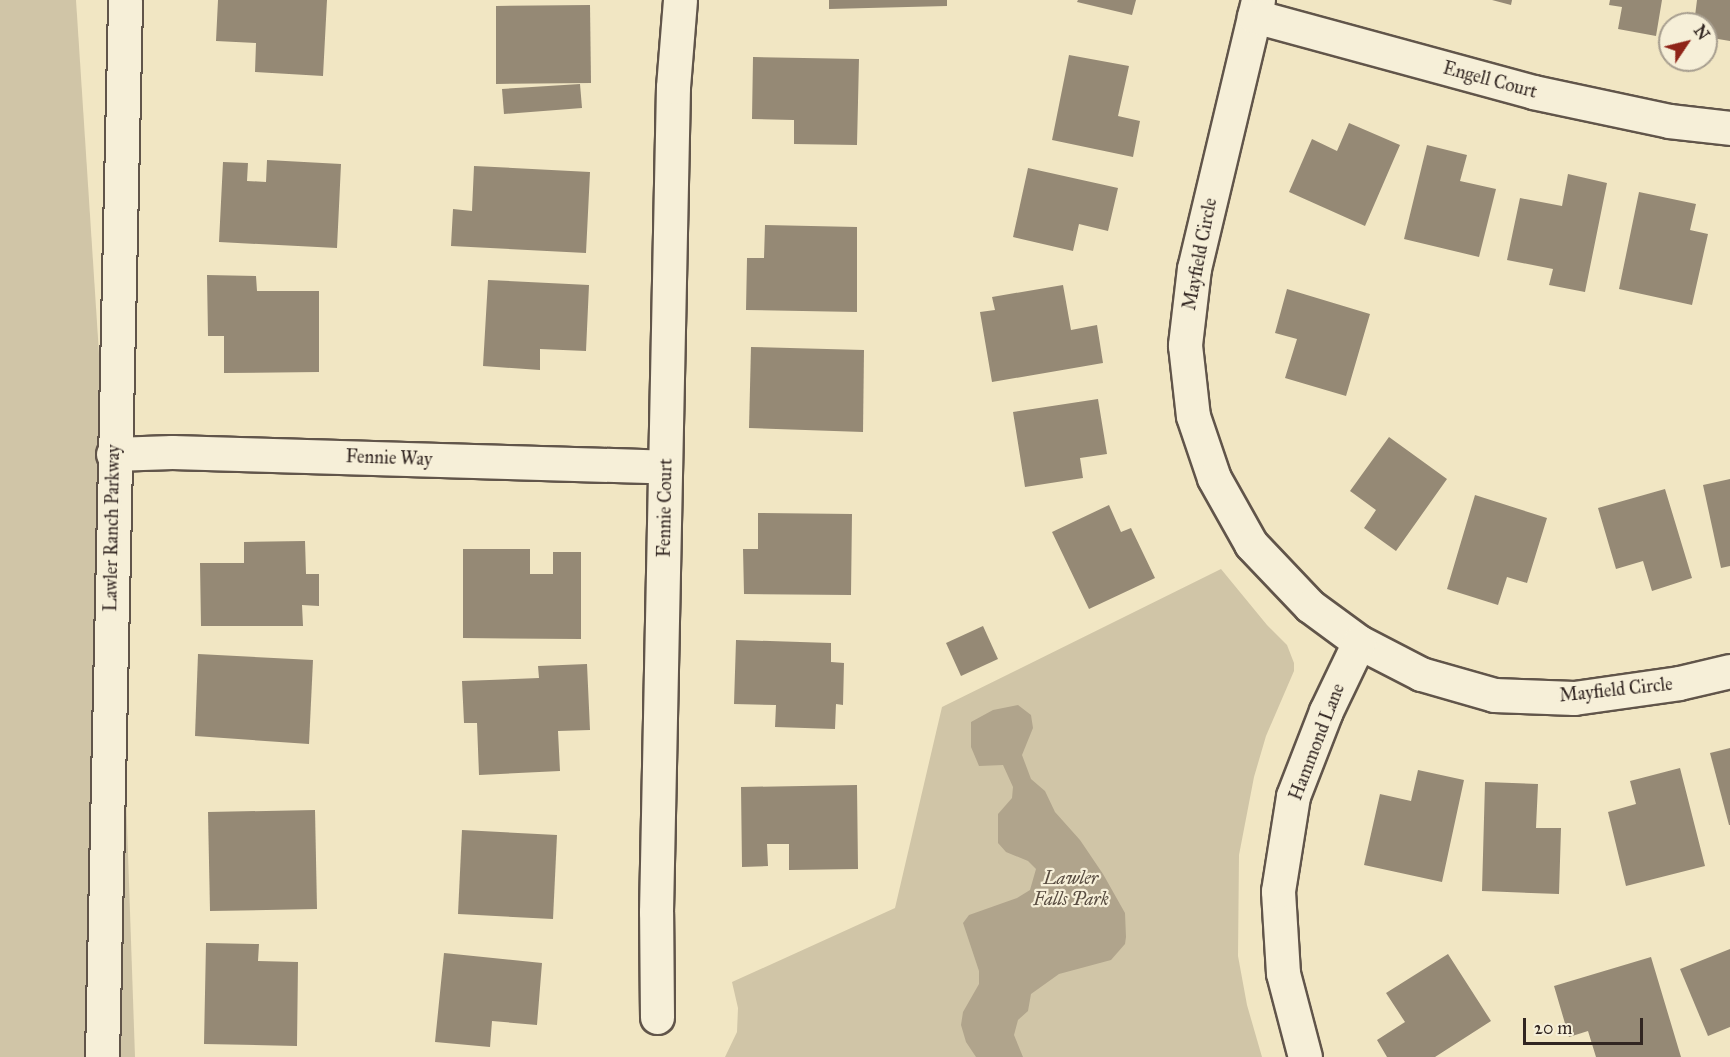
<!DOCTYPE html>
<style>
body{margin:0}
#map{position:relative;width:1730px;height:1057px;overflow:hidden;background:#f1e6c3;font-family:"IM FELL Great Primer",serif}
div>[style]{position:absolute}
.green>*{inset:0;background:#d0c5a7}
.water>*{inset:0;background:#b0a48c}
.building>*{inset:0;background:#958975}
.roads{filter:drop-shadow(2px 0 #61554a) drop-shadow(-2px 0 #61554a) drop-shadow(0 2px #61554a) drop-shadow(0 -2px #61554a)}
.street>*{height:33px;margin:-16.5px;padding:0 16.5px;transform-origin:16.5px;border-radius:16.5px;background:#f6efd8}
.secondary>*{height:33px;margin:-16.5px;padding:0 16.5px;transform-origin:16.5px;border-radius:16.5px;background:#f6efd8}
span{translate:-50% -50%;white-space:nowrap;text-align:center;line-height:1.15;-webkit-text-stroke:4.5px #f6efd8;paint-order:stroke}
.street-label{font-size:18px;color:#312521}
.park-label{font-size:18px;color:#594d42;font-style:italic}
.north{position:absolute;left:1658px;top:12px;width:60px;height:60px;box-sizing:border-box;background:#f6efd8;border:2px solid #a79e8f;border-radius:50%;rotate:55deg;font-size:16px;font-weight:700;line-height:24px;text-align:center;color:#312521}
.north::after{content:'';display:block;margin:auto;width:21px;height:27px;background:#8f2418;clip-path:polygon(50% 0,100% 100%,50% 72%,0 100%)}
.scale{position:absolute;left:1523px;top:1018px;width:120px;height:27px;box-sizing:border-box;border:3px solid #312521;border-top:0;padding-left:8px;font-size:18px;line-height:21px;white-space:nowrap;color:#312521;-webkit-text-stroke:4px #f6efd8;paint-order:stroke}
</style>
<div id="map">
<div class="green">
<i style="clip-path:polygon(0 0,76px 0,124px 738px,135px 1057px,0 1057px)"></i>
<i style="clip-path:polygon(1221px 569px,1267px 625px,1287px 645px,1294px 663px,1294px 671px,1266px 736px,1254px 777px,1239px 855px,1238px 956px,1247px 1005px,1262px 1057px,725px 1057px,737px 1032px,738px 1008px,732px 982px,895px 908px,942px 707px)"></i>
</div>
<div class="water">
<i style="clip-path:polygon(1018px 705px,1031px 715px,1033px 728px,1022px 755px,1031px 779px,1045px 791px,1055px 812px,1080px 840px,1103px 874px,1125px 913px,1126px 937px,1125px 944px,1111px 960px,1059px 974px,1031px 994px,1028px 1011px,1018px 1020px,1014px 1035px,1023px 1057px,976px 1057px,966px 1042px,961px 1025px,963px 1012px,979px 984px,979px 971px,963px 923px,969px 915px,1017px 898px,1030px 890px,1036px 869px,1028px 861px,1006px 852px,998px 843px,998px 814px,1012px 798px,1013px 787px,1003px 765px,979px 766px,971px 747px,971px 722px,993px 710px)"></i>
</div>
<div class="building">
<i style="clip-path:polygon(218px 0,327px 0,323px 76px,255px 72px,256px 43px,216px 41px)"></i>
<i style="clip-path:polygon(829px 0,947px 0,947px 6px,829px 9px)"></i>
<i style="clip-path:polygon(1078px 0,1136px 0,1132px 15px,1077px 2px)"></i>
<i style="clip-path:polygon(1492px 0,1512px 0,1511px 5px)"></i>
<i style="clip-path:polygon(1610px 0,1662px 0,1656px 36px,1618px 29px,1622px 7px,1609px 5px)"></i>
<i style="clip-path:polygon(1697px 0,1730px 0,1730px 41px,1706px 37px,1706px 24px,1694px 24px)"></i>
<i style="clip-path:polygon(590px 5px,591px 83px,496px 84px,496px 6px)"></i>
<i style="clip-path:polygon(1069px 55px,1129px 66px,1118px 116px,1140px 121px,1133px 157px,1052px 140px)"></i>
<i style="clip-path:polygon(753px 57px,859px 59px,857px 145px,794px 144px,794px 120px,752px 119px)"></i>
<i style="clip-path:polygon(580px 84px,582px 108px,504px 114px,502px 89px)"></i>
<i style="clip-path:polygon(1349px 123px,1400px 145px,1365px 226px,1289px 192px,1312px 139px,1337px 151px)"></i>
<i style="clip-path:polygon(1427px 145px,1467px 155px,1460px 181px,1496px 189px,1479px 257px,1404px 239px)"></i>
<i style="clip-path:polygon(267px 160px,341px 164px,337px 248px,219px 242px,223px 162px,248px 163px,247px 181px,266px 182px)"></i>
<i style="clip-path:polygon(474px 166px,590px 172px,586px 253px,451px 246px,453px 209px,472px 211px)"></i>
<i style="clip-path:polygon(1028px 168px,1118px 188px,1108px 231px,1079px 224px,1073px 251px,1013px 237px)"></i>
<i style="clip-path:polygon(1568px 174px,1607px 183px,1585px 292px,1549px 285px,1553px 269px,1507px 260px,1520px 198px,1562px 206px)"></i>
<i style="clip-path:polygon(1639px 192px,1696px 204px,1690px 230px,1708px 234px,1692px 305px,1619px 289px)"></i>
<i style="clip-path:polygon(765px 225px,857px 227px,857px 312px,746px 310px,747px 258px,764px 258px)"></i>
<i style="clip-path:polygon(207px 275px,256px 276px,257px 291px,319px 291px,319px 372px,224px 373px,224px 336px,208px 336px)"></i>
<i style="clip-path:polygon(488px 280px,589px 285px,586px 351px,540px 349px,540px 370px,483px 366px)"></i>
<i style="clip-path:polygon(1063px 285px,1071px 330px,1097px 325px,1103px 363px,992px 382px,980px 312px,995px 310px,992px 297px)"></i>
<i style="clip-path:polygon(1287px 289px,1370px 314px,1346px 396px,1285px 378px,1297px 339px,1275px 333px)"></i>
<i style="clip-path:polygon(751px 347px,864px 350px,863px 432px,749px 428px)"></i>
<i style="clip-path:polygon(1098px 399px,1107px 454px,1080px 458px,1083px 478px,1025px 487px,1013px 412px)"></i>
<i style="clip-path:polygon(1389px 437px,1447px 479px,1396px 551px,1364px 528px,1376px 510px,1350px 491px)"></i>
<i style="clip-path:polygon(1730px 479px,1730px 566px,1721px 568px,1703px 485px)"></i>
<i style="clip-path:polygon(1665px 489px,1692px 578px,1652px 591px,1643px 561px,1616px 569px,1598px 508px)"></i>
<i style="clip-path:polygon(1475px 495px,1547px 518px,1527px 583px,1507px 577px,1498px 605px,1447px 589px)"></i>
<i style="clip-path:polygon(1109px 505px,1121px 532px,1131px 528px,1155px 578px,1089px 609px,1052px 532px)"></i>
<i style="clip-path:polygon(758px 513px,852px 514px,851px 595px,744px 594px,743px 549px,758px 549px)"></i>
<i style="clip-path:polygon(305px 541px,306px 574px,319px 574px,319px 606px,302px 605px,303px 626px,201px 626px,200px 563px,244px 563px,244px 542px)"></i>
<i style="clip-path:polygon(463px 549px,530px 549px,530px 574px,553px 574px,553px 552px,581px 552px,581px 639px,463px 638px)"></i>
<i style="clip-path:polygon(983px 626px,998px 659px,961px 676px,946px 643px)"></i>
<i style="clip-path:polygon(736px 640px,831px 643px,831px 662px,844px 663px,843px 705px,836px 704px,835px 729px,775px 727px,776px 705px,734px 704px)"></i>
<i style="clip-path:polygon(198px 654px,313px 660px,309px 744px,195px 736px)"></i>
<i style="clip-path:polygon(587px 664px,590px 730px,558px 731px,560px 771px,479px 775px,477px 723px,464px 723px,462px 681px,539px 678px,538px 666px)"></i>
<i style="clip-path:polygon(1730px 748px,1730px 825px,1729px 825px,1710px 753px)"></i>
<i style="clip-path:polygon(1680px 768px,1705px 866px,1626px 886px,1608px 812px,1636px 804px,1630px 781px)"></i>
<i style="clip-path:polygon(1418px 770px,1464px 780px,1442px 882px,1364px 865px,1380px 794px,1411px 801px)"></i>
<i style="clip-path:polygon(1485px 782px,1538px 784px,1536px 828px,1561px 828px,1559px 894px,1482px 891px)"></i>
<i style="clip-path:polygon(857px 785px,858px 869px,789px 870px,789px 844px,767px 844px,768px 866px,742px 867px,741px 787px)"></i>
<i style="clip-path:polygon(315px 810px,317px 909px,210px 911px,208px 812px)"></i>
<i style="clip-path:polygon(462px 830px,557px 835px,553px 919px,458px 914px)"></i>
<i style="clip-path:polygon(206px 943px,259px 944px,258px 961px,298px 962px,297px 1046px,204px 1044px)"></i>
<i style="clip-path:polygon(1730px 949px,1730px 1027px,1708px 1036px,1680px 969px)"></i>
<i style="clip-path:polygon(444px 953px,542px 963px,537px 1025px,492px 1021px,490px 1047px,435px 1042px)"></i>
<i style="clip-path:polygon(1448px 954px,1491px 1021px,1435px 1057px,1387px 1057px,1377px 1040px,1405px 1022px,1386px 993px)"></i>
<i style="clip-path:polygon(1651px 957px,1681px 1057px,1596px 1057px,1588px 1031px,1569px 1037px,1554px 986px)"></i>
</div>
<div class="roads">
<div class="street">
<i style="left:1258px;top:0;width:276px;rotate:103.4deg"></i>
<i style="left:1194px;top:268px;width:78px;rotate:96.7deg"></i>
<i style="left:1185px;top:345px;width:71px;rotate:83.6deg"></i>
<i style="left:1193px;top:416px;width:65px;rotate:71.3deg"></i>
<i style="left:1214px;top:478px;width:76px;rotate:60.7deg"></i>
<i style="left:1251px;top:544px;width:86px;rotate:46.4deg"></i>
<i style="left:1310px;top:606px;width:61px;rotate:36.3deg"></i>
<i style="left:1359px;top:642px;width:70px;rotate:27.3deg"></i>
<i style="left:1421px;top:674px;width:76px;rotate:16deg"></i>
<i style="left:1494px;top:695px;width:80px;rotate:2.1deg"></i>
<i style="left:1574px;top:698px;width:106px;rotate:-8.1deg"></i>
<i style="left:1679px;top:683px;width:52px;rotate:-13.2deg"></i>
<i style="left:1254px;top:16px;width:289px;rotate:15.2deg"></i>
<i style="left:1533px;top:92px;width:139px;rotate:12deg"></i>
<i style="left:1669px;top:121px;width:61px;rotate:6.5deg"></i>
<i style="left:113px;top:454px;width:59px;rotate:-1.9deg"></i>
<i style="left:172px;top:452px;width:493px;rotate:1.7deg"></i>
<i style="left:657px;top:1017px;width:105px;rotate:-90.5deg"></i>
<i style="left:656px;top:912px;width:825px;rotate:-88.82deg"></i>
<i style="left:673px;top:87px;width:87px;rotate:-85.4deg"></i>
<i style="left:1305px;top:1057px;width:87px;rotate:-104.7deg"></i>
<i style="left:1283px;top:973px;width:82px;rotate:-93.5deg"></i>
<i style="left:1278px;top:891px;width:96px;rotate:-81deg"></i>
<i style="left:1293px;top:796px;width:91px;rotate:-68.8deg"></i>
<i style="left:1326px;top:711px;width:76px;rotate:-64.4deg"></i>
</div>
<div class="secondary">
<i style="left:102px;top:1057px;width:1057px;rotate:-88.75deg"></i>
</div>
</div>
<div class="street-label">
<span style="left:1490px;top:80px;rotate:15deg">Engell Court</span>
<span style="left:1200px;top:254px;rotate:-79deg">Mayfield Circle</span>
<span style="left:389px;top:458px;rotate:2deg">Fennie Way</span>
<span style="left:665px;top:508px;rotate:-89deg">Fennie Court</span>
<span style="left:112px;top:528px;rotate:-89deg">Lawler Ranch Parkway</span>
<span style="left:1616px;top:690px;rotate:-6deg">Mayfield Circle</span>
<span style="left:1317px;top:742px;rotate:-69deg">Hammond Lane</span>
</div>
<div class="park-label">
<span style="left:1071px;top:889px">Lawler<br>Falls Park</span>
</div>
<div class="north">N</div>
<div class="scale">20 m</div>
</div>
